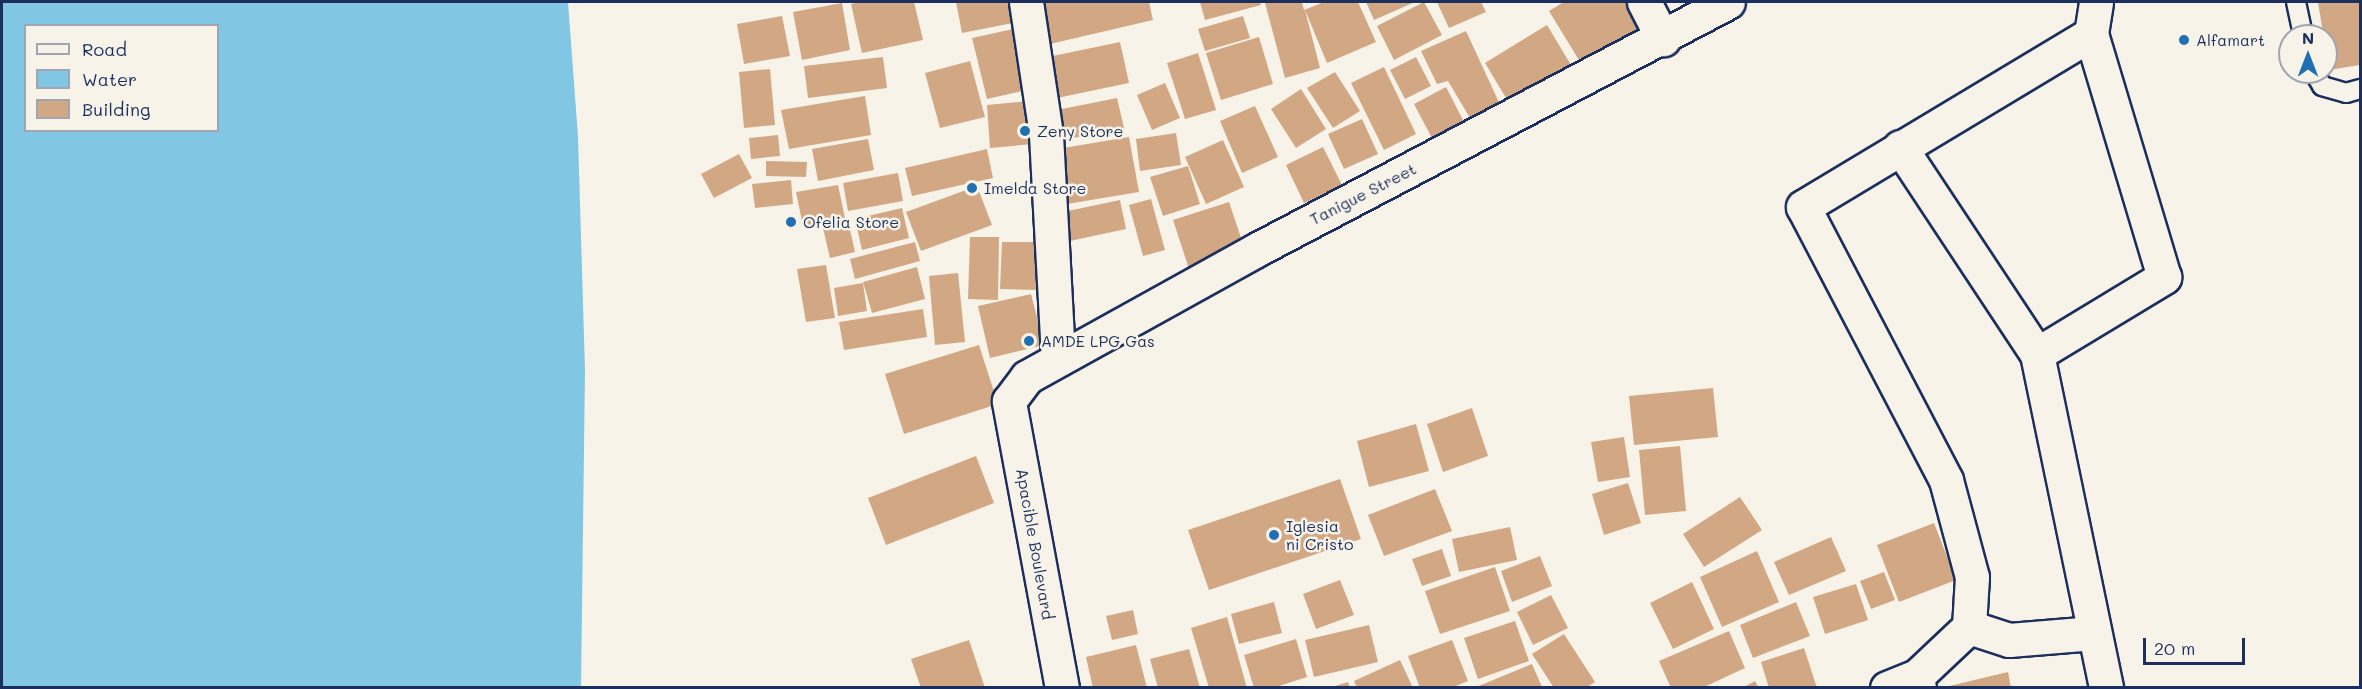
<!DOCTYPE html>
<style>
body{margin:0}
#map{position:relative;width:2362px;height:689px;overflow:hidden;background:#f7f3e8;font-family:Mali,sans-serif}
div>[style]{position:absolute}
.water>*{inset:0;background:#81c6e2}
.building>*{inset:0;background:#d2a884}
.roads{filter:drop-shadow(2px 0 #1b2f5e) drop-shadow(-2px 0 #1b2f5e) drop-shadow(0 2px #1b2f5e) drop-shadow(0 -2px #1b2f5e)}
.service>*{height:18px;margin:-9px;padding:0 9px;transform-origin:9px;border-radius:9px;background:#f7f3e8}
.minor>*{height:33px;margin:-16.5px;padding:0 16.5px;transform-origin:16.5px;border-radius:16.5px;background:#f7f3e8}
.tertiary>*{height:33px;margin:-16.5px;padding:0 16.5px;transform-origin:16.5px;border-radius:16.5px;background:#f7f3e8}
.dots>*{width:16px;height:16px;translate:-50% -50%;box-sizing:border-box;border:3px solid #f7f3e8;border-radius:50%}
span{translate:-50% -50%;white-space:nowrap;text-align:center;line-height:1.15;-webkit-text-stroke:5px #f7f3e8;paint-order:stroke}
.poi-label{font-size:16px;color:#1b2f5e}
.left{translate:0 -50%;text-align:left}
.street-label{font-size:16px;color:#1b2f5e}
.frame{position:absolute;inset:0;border:3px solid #1b2f5e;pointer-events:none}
.legend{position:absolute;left:24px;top:24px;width:195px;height:108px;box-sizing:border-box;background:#f7f3e8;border:2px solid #9fa5b1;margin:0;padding:8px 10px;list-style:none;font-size:18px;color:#1b2f5e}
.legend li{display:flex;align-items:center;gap:12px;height:30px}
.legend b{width:30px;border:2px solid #9fa5b1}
.north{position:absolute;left:2278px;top:24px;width:60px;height:60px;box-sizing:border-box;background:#f7f3e8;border:2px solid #9fa5b1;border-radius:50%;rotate:0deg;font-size:16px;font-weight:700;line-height:24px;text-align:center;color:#1b2f5e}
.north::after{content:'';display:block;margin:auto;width:21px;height:27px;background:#1f6fb2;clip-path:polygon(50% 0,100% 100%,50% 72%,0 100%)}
.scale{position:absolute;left:2143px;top:638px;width:102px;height:27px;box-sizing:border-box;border:3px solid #1b2f5e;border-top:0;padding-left:8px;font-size:18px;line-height:21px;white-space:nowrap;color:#1b2f5e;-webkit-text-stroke:4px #f7f3e8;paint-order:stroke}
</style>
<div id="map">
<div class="water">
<i style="clip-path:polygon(evenodd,2px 2px,568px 2px,578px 137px,585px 370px,581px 687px,2px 687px,2px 2px,26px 26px,218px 26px,218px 130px,26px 130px,26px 26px)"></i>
</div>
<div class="building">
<i style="clip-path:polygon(861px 2px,914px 2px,923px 40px,862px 53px,851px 4px)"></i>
<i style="clip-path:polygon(956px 2px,1014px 2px,1018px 22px,962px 33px)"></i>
<i style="clip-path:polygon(1040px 2px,1149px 2px,1153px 20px,1050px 44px)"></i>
<i style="clip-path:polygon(1200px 2px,1260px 2px,1261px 5px,1205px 20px)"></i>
<i style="clip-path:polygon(1302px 2px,1304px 10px,1324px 2px,1358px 2px,1376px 42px,1327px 63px,1305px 10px,1320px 68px,1285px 78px,1265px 3px)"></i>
<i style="clip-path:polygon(1366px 2px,1415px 2px,1374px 20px)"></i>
<i style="clip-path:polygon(1424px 2px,1442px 35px,1394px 60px,1377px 26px)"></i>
<i style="clip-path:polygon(1437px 2px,1481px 2px,1486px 12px,1449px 28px)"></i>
<i style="clip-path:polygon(1564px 2px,1630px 2px,1649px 31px,1585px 70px,1549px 11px)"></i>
<i style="clip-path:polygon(2318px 2px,2360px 2px,2360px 65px,2329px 70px)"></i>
<i style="clip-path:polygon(842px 3px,850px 50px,802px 60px,793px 12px)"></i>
<i style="clip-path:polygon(782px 16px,790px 56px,744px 64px,737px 24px)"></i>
<i style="clip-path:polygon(1243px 16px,1250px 38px,1205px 51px,1198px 29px)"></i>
<i style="clip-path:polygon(1547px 25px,1574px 70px,1512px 108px,1485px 63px)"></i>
<i style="clip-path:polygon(1013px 29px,1027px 90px,987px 99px,972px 38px)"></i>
<i style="clip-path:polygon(1466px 31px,1503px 111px,1473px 123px,1448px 81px,1437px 84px,1421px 51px)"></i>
<i style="clip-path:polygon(1259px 37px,1273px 84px,1221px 100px,1206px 53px)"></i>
<i style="clip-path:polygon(1120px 42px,1129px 83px,1057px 98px,1048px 57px)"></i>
<i style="clip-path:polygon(1198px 53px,1216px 110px,1185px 119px,1167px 63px)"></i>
<i style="clip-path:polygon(883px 57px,887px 88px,808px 98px,804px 66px)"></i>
<i style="clip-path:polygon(1416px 57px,1431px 86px,1405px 99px,1390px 70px)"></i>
<i style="clip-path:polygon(970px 61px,985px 117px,940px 128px,925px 73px)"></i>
<i style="clip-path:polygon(1384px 67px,1416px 134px,1384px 150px,1351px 83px)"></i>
<i style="clip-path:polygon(770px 69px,775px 125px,744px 128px,739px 72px)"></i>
<i style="clip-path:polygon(1335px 72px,1360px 111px,1333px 128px,1307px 88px)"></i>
<i style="clip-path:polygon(1165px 83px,1180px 118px,1152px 130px,1137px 95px)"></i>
<i style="clip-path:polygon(1446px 87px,1465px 124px,1433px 140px,1414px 104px)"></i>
<i style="clip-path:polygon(1301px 89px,1326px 129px,1296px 148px,1271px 109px)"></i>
<i style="clip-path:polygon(865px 96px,871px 135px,789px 149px,781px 110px)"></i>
<i style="clip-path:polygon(1117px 98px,1124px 128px,1064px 140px,1057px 110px)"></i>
<i style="clip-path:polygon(1029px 101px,1033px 144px,990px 148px,987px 105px)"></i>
<i style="clip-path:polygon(1255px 106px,1278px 157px,1242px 173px,1220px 121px)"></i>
<i style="clip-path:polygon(1362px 119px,1378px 154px,1344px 169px,1328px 134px)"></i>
<i style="clip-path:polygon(1176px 133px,1181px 165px,1140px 171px,1136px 139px)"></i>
<i style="clip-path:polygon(778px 135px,780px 156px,751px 159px,749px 138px)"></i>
<i style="clip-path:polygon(1129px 137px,1139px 192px,1061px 205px,1051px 150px)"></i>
<i style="clip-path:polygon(868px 139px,874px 170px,818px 181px,812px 149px)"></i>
<i style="clip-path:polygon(1223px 140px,1244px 187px,1206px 204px,1185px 157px)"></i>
<i style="clip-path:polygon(1323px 147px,1342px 185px,1304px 203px,1286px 165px)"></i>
<i style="clip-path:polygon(987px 149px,993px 178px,912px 196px,905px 168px)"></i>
<i style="clip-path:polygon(739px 154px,752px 178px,714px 198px,701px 174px)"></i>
<i style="clip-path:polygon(766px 161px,807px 162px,806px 177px,766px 176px)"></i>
<i style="clip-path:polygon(1188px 166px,1200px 204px,1163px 216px,1150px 177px)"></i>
<i style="clip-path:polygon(898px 173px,903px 201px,848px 211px,843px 183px)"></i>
<i style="clip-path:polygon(791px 180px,793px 204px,755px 208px,752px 184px)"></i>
<i style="clip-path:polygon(838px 185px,845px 218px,803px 226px,796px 192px)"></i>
<i style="clip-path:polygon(977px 186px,992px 225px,921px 251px,906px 212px)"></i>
<i style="clip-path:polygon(1151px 199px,1165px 250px,1143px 256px,1129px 205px)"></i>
<i style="clip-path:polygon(1120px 200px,1126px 229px,1070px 241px,1063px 212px)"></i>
<i style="clip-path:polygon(1229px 202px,1246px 253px,1190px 272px,1173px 220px)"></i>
<i style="clip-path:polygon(902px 208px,909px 238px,862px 250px,855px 219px)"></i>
<i style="clip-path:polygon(848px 221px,855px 252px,830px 258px,823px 228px)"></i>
<i style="clip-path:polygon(970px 237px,999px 237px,998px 300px,968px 299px)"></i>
<i style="clip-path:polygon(915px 242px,920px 261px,855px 279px,850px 259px)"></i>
<i style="clip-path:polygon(1002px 242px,1042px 242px,1042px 290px,1000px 289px)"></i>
<i style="clip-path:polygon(826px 265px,835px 318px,806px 322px,797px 269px)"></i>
<i style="clip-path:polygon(917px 267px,925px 299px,872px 313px,863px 282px)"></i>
<i style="clip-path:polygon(958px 273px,965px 342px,935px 345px,929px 276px)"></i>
<i style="clip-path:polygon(863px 283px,867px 311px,838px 316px,834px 288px)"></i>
<i style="clip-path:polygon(1031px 294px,1044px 345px,990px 358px,978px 306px)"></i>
<i style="clip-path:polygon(923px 309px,927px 337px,844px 350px,839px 322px)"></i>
<i style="clip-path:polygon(979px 345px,998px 404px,904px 434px,885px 374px)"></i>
<i style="clip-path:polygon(1713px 388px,1718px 437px,1634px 445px,1629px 396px)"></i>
<i style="clip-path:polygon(1472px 408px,1488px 456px,1443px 472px,1427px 424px)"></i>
<i style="clip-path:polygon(1416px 424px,1429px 471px,1369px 487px,1357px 441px)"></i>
<i style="clip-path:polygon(1624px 437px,1630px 477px,1598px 482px,1591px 442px)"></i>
<i style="clip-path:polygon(1680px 446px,1686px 511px,1645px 515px,1639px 450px)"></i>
<i style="clip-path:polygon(976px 456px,994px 503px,886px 545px,868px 498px)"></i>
<i style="clip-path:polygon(1340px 479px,1361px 539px,1209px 590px,1188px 530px)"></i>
<i style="clip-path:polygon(1628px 483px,1641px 523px,1604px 535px,1592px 494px)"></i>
<i style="clip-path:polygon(1435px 489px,1452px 531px,1384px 556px,1368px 515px)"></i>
<i style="clip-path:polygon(1740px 497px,1762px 530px,1704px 567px,1683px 534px)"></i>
<i style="clip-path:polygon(1934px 523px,1956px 580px,1899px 602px,1877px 545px)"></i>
<i style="clip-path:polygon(1510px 527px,1517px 560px,1459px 572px,1452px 539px)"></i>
<i style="clip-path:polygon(1831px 537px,1846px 571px,1789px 595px,1774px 562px)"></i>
<i style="clip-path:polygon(1442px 549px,1451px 576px,1422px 586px,1412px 559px)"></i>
<i style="clip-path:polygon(1757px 551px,1779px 602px,1722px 627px,1700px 577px)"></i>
<i style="clip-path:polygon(1540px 556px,1552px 586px,1512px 602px,1501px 571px)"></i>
<i style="clip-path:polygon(1495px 567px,1510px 611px,1440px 634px,1425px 591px)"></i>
<i style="clip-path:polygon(1884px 572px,1895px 600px,1871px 609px,1860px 581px)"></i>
<i style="clip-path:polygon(1340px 580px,1354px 615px,1316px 629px,1303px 594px)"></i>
<i style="clip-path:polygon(1692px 582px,1714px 629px,1673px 649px,1650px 603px)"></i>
<i style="clip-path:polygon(1856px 584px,1868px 620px,1825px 634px,1813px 597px)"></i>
<i style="clip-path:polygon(1551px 595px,1568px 628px,1533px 645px,1517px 612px)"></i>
<i style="clip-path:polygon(1274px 602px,1282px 633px,1239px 644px,1231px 614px)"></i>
<i style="clip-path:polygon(1796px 602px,1810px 636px,1753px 658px,1740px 625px)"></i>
<i style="clip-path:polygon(1133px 610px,1138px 634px,1112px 640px,1106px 616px)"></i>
<i style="clip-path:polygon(1227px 617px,1247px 688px,1209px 688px,1191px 628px)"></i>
<i style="clip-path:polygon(1515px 621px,1529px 661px,1478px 679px,1464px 638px)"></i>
<i style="clip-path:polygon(1369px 625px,1378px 662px,1314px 677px,1305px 640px)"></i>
<i style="clip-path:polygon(1729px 631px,1745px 668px,1702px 688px,1671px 688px,1659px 661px)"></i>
<i style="clip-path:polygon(1564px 634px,1595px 682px,1586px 688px,1554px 688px,1532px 654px)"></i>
<i style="clip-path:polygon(1296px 639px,1307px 677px,1273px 688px,1254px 688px,1244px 655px)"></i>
<i style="clip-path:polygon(969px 640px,985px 688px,921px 688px,911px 659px)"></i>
<i style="clip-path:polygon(1452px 640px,1468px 681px,1451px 688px,1420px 688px,1408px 656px)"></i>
<i style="clip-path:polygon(1136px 645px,1147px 688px,1093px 688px,1086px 657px)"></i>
<i style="clip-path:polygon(1804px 648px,1817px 688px,1769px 688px,1761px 662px)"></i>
<i style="clip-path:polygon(1189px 649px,1200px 688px,1158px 688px,1150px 659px)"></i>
<i style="clip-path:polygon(1400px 660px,1413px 688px,1357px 688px,1354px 681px)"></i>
<i style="clip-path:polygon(1532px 664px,1542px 687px,1476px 687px)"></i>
<i style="clip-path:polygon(2008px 672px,2011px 688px,1945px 688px,1945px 687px)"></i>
<i style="clip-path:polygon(1755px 681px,1759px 688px,1742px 688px)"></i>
<i style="clip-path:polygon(1348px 682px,1350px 688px,1332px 688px,1332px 687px)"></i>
</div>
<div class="roads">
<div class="service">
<i style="left:2296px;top:2px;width:35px;rotate:78deg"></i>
<i style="left:2314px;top:72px;width:16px;rotate:60deg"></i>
<i style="left:2322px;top:86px;width:25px;rotate:16deg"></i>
<i style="left:2346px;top:93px;width:15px;rotate:-16deg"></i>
</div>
<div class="minor">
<i style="left:1026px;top:2px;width:134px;rotate:81.4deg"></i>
<i style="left:1046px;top:135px;width:222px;rotate:86.9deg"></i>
<i style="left:1644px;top:2px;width:42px;rotate:62.8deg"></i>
<i style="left:1900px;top:147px;width:248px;rotate:56.5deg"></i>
<i style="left:2037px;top:354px;width:341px;rotate:78.3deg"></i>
<i style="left:2037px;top:354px;width:149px;rotate:-31.2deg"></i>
<i style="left:2164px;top:277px;width:254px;rotate:-106.7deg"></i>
<i style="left:2091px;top:34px;width:32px;rotate:-81deg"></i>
<i style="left:1969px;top:627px;width:42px;rotate:18deg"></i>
<i style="left:2009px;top:640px;width:85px;rotate:-4.7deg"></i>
<i style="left:1887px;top:688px;width:32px;rotate:-22deg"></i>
<i style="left:1919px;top:688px;width:12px;rotate:-99deg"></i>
<i style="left:1917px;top:676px;width:71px;rotate:-43.3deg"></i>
<i style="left:1969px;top:627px;width:50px;rotate:-86.6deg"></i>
<i style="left:1972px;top:577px;width:100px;rotate:-105deg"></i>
<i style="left:1946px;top:480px;width:308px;rotate:-117.6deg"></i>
<i style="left:1803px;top:207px;width:336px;rotate:-31deg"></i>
</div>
<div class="tertiary">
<i style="left:1062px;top:688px;width:292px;rotate:-100.5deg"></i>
<i style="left:1009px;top:401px;width:30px;rotate:-53deg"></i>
<i style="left:1027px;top:377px;width:262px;rotate:-29deg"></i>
<i style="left:1256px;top:250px;width:533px;rotate:-27.72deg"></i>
</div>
</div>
<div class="dots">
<i style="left:2184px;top:40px;background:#1f6fb2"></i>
<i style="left:1025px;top:131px;background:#1f6fb2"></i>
<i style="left:972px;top:188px;background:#1f6fb2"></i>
<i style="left:791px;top:222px;background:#1f6fb2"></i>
<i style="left:1029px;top:341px;background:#1f6fb2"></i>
<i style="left:1274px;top:535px;background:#1f6fb2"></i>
</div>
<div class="poi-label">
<span class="left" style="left:2196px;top:40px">Alfamart</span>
<span class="left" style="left:1037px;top:131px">Zeny Store</span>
<span class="left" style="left:984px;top:188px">Imelda Store</span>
<span class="left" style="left:803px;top:222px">Ofelia Store</span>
<span class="left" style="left:1041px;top:341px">AMDE LPG Gas</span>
<span class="left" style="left:1286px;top:535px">Iglesia<br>ni Cristo</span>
</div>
<div class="street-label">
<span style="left:1363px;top:194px;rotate:-27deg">Tanigue Street</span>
<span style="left:1035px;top:544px;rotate:80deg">Apacible Boulevard</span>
</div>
<div class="frame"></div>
<ul class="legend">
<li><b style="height:8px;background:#f7f3e8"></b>Road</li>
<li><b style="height:16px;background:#81c6e2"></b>Water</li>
<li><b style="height:16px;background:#d2a884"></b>Building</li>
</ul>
<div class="north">N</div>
<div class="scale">20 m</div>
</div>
